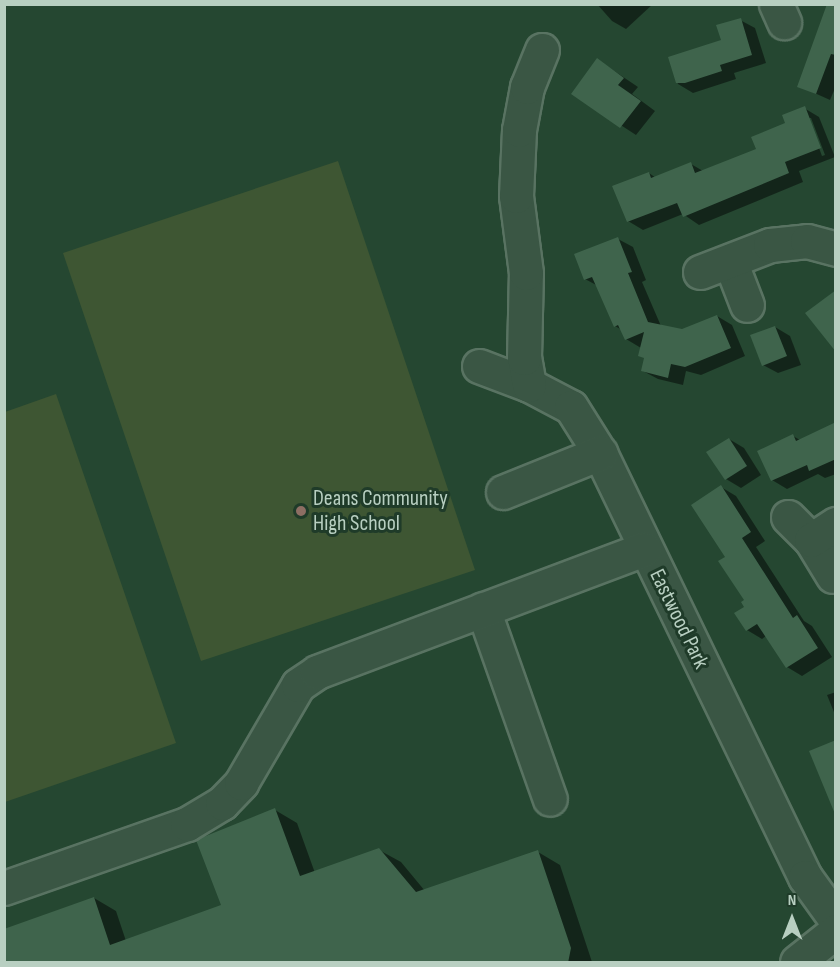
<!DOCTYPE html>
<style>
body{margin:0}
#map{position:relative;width:840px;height:967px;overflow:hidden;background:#254731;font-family:"Sofia Sans Condensed",sans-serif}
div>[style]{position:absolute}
.green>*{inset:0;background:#3e5633}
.shadow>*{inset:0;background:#0007}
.building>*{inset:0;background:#3f644c}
.roads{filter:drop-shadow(2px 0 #597362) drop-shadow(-2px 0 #597362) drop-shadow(0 2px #597362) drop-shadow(0 -2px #597362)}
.minor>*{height:33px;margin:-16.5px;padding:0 16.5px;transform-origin:16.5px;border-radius:16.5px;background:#3a5644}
.dots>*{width:16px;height:16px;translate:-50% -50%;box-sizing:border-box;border:3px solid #1f3b29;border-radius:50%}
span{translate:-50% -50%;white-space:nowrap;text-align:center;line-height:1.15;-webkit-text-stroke:6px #1f3b29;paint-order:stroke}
.poi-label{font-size:22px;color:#b8cfc1}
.left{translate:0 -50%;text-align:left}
.street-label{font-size:22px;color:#b8cfc1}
.frame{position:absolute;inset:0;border:6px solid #b8cfc1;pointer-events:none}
.north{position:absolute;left:762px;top:889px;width:60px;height:60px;-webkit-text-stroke:4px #1f3b29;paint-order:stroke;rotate:0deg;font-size:16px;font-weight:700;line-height:24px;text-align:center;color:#b8cfc1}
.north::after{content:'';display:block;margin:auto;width:21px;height:27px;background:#b8cfc1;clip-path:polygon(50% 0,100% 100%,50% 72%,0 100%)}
</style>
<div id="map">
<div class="green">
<i style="clip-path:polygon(338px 161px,475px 570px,201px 661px,63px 253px)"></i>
<i style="clip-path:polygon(56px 394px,176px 743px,5px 802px,5px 412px)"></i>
</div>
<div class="shadow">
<i style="clip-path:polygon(597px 4px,653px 4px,626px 29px,612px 21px)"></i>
<i style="clip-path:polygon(836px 4px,836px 86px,830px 100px,799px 86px)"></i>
<i style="clip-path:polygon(740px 20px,755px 28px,766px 63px,734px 73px,736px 79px,693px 93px,678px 84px,670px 58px,722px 41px)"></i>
<i style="clip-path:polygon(598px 60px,638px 87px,632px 94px,655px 111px,636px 135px,573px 94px)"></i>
<i style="clip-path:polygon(evenodd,804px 108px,819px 117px,835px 157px,799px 171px,803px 182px,699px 225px,683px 214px,643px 230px,628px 221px,649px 173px,656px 178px,691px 164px,703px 171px,758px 150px,804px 108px,808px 118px,811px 118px,825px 155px,822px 156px,808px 118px)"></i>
<i style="clip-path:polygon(618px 239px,633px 247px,646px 280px,642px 282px,661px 326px,683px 331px,717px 316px,732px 325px,745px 356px,701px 375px,686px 371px,683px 385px,658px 379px,643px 371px,645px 359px,641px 348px,626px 339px,622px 330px,615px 326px,598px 286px,585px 279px)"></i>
<i style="clip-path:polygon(775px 327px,790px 336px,801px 365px,778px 373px,763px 365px)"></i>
<i style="clip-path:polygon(836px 427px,836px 474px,825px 478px,818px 474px,787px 489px,772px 480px,793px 436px,800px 440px)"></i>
<i style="clip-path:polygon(729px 439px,744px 448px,761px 475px,741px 488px,726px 479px)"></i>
<i style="clip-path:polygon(721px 487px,736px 496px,765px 541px,756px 547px,804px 621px,812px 626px,832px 657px,802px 676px,787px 667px,766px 636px,762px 639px,747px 630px,746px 601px,727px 558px)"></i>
<i style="clip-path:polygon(836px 692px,836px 717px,827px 695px)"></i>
<i style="clip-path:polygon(275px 810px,297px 823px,315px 873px,379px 850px,401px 862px,425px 891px,538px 852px,560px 865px,592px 962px,4px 962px,94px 898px,116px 911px,126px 941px,223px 906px)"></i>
</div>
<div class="building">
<i style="clip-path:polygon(827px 4px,836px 4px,836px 55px,831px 54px,816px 94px,797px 87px)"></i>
<i style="clip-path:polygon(741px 18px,752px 55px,720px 65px,722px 71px,685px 83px,676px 83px,668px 57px,721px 40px,716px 25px)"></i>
<i style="clip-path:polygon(597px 58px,624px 78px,618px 85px,641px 101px,620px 128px,571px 94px)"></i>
<i style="clip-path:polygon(805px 106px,821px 148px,785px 162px,789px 173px,683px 217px,677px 203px,627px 222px,612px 186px,649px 172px,651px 178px,691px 162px,695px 173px,756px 149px,751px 137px,785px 123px,782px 115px)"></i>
<i style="clip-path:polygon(618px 237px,632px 272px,628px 273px,648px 322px,682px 329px,717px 315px,731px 348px,685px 367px,671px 364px,668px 378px,641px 371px,644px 358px,638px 356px,644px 332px,625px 340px,618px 325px,614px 327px,592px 277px,584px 280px,574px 254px)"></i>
<i style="clip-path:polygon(836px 290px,836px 352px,805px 313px)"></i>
<i style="clip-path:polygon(775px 326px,787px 356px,762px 366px,750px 335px)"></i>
<i style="clip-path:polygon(836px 422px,836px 459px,809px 471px,807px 465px,771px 481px,757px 451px,793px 434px,796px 441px)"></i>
<i style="clip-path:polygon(729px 438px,747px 466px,725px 480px,706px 452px)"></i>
<i style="clip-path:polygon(721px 485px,751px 532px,742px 538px,793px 618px,797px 615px,818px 648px,786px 668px,757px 624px,746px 631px,734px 613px,744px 607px,741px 602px,744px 600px,718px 561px,725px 557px,691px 505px)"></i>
<i style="clip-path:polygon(836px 740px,836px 814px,835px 814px,809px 751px)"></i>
<i style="clip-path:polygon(275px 808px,300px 876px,379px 848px,416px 892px,538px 850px,571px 948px,568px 963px,4px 963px,4px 929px,94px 897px,110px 945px,221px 905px,196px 840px)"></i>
</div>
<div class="roads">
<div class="minor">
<i style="left:776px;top:4px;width:20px;rotate:66deg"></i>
<i style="left:730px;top:261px;width:47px;rotate:68.9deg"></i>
<i style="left:700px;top:272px;width:75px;rotate:-21.1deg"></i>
<i style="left:770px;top:245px;width:37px;rotate:-6deg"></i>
<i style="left:807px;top:241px;width:30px;rotate:15deg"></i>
<i style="left:479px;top:366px;width:53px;rotate:20.8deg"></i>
<i style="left:529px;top:385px;width:47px;rotate:27.6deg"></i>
<i style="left:571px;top:407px;width:54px;rotate:57.8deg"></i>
<i style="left:600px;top:453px;width:471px;rotate:64.2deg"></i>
<i style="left:805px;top:877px;width:53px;rotate:54.2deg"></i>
<i style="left:529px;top:385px;width:27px;rotate:-100deg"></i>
<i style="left:524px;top:358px;width:85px;rotate:-88.7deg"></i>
<i style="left:526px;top:273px;width:78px;rotate:-97.4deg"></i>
<i style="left:516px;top:196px;width:66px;rotate:-87.4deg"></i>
<i style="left:519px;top:130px;width:44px;rotate:-79.5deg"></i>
<i style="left:527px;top:87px;width:40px;rotate:-68deg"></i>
<i style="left:503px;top:492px;width:105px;rotate:-21.9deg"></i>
<i style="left:788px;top:517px;width:33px;rotate:45deg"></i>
<i style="left:811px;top:540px;width:42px;rotate:58.6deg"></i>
<i style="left:811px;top:540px;width:30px;rotate:-33deg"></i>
<i style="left:483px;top:609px;width:201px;rotate:70.6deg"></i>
<i style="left:4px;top:888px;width:194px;rotate:-19.3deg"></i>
<i style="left:187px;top:824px;width:41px;rotate:-31deg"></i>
<i style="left:222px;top:803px;width:28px;rotate:-46deg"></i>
<i style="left:241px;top:783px;width:113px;rotate:-59.8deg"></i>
<i style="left:298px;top:685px;width:23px;rotate:-34deg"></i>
<i style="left:317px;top:672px;width:350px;rotate:-20.6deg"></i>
<i style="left:797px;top:962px;width:50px;rotate:-38.5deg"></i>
</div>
</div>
<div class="dots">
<i style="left:301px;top:511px;background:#8d6e63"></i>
</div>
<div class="poi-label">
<span class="left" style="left:313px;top:511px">Deans Community<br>High School</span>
</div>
<div class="street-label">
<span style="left:679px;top:619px;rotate:64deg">Eastwood Park</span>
</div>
<div class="frame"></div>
<div class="north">N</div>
</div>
